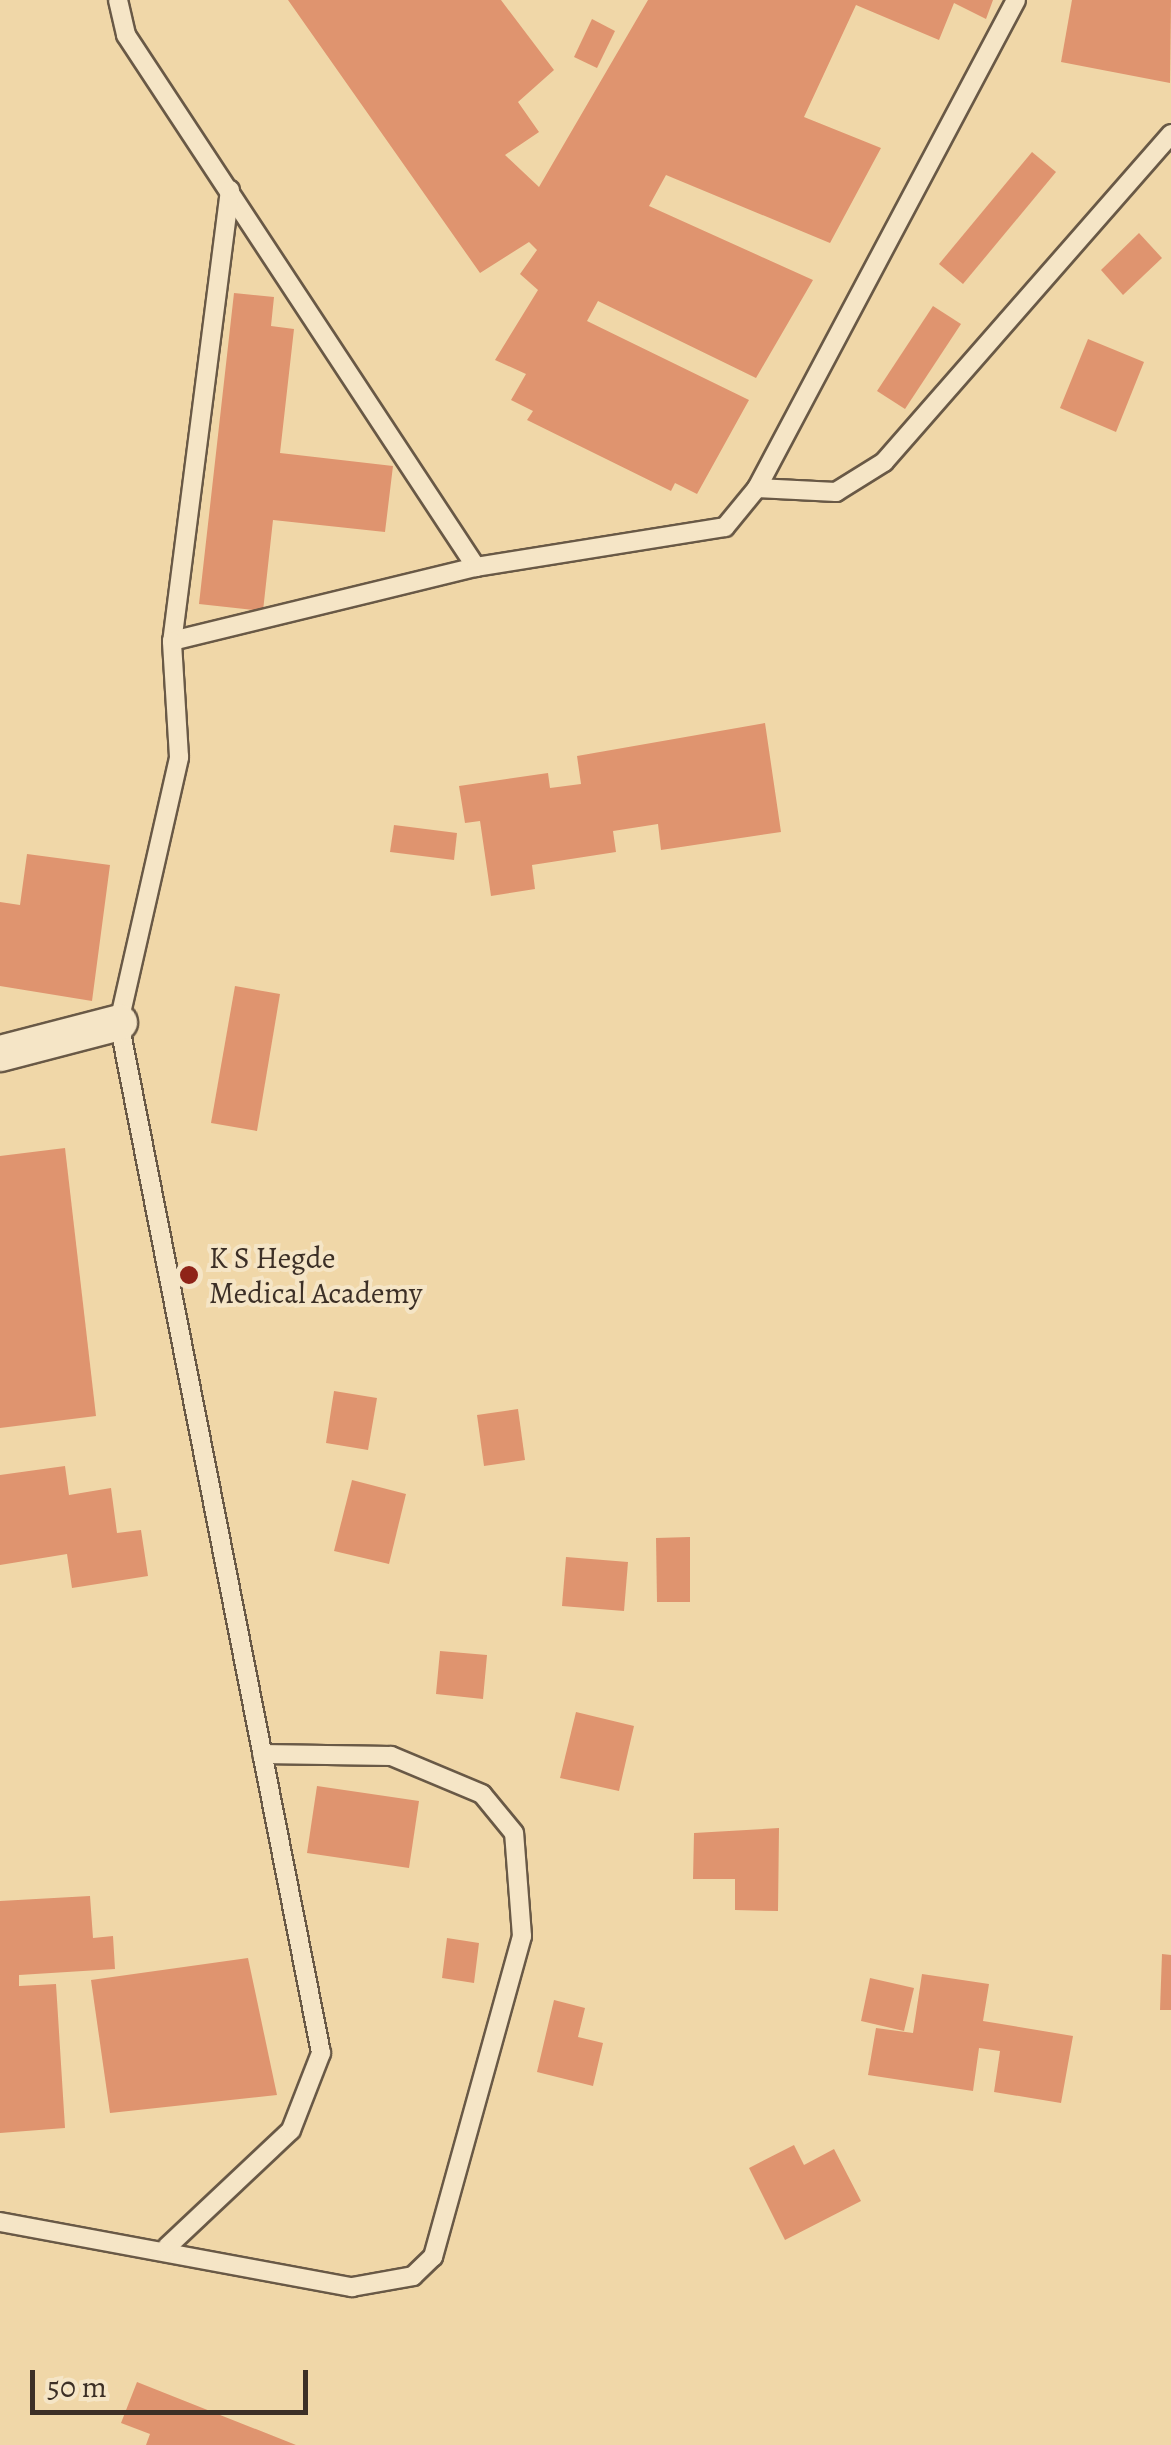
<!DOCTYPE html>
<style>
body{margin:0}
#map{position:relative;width:1171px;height:2445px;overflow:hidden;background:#f0d7a8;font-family:Alegreya,serif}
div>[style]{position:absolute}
.building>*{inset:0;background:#df946f}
.roads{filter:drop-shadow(2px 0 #695946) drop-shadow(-2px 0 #695946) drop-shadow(0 2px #695946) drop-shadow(0 -2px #695946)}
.lane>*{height:18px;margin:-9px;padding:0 9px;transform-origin:9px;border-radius:9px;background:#f5e5c6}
.street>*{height:35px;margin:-17.5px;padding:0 17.5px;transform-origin:17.5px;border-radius:17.5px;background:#f5e5c6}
.dots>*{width:28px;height:28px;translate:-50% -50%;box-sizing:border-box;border:5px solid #f5e5c6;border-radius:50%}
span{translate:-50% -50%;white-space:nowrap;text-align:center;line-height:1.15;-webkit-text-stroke:8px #f5e5c6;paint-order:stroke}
.poi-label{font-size:30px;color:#3c2f26}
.left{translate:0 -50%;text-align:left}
.scale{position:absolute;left:30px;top:2370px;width:278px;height:45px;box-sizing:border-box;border:5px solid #3c2f26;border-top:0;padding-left:12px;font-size:30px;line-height:35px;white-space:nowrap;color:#3c2f26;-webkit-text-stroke:8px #f5e5c6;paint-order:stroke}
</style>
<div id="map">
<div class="building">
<i style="clip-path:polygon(288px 0,501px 0,554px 70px,518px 102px,539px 132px,505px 155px,539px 187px,648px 0,993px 0,986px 19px,954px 3px,939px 40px,856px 5px,804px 117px,881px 148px,830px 243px,666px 175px,649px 206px,813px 280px,756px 378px,598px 301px,587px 321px,749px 400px,697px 494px,675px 483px,671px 491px,527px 420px,533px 411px,511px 400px,526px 374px,495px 360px,538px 290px,520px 274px,537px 250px,529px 242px,480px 273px)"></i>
<i style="clip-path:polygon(1072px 0,1171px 0,1170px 83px,1061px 62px)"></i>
<i style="clip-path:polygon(592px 19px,615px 31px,597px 68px,574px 57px)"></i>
<i style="clip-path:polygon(1032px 152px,1056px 172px,963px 284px,939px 264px)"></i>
<i style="clip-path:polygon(1139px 233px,1162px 258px,1123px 295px,1101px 270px)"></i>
<i style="clip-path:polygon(234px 293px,274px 297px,271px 326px,294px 329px,280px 453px,393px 466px,385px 532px,273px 520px,263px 611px,199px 604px)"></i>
<i style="clip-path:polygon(933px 306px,961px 324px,905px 409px,877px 391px)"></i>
<i style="clip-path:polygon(1088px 339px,1144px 362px,1116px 432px,1060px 408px)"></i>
<i style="clip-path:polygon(765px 723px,781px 832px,661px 850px,658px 824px,613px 831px,616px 852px,532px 865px,535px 889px,491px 896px,480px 821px,465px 823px,459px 786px,548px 773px,550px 788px,581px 784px,577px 756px)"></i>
<i style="clip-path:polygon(394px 825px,457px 833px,454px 860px,390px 852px)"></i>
<i style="clip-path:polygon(27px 854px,110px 865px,92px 1001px,0 986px,0 902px,20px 905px)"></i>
<i style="clip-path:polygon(235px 986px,280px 994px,257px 1131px,211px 1123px)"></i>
<i style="clip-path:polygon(65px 1148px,96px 1416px,0 1428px,0 1156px)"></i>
<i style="clip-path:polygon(334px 1391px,377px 1398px,368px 1450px,326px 1443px)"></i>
<i style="clip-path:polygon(518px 1409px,525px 1460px,484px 1466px,477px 1415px)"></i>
<i style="clip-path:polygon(65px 1466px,69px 1495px,111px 1488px,117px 1533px,141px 1530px,148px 1576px,72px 1588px,67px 1554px,0 1565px,0 1475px)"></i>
<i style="clip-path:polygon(352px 1480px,406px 1494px,389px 1564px,334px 1551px)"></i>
<i style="clip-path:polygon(690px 1537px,690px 1602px,657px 1602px,656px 1538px)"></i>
<i style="clip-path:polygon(566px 1557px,628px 1562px,624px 1611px,562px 1606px)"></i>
<i style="clip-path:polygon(440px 1651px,487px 1655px,483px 1699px,436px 1694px)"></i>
<i style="clip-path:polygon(576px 1712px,634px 1726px,619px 1791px,560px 1778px)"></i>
<i style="clip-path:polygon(317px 1786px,419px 1801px,409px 1868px,307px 1853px)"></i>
<i style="clip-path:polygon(779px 1828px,778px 1911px,735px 1910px,735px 1879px,693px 1879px,694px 1833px)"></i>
<i style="clip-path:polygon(90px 1896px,93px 1938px,113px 1936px,115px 1969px,19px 1975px,19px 1986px,56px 1984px,65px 2128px,0 2133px,0 1901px)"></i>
<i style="clip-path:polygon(447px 1938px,479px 1943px,474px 1983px,442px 1978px)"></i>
<i style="clip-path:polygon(1162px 1954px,1171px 1955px,1171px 2010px,1160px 2010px)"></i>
<i style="clip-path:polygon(248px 1958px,277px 2095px,110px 2113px,91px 1980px)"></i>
<i style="clip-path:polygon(922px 1974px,989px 1984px,983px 2021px,1073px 2036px,1061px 2103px,994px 2092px,1000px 2051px,979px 2048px,973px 2091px,868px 2075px,876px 2028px,913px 2033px)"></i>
<i style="clip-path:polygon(870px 1978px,914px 1988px,904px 2031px,861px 2021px)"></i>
<i style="clip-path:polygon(554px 2000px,585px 2008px,578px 2037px,603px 2043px,593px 2086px,537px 2072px)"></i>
<i style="clip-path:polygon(794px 2145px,804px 2165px,834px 2149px,861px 2201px,785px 2240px,749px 2168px)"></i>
<i style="clip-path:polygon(137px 2382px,296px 2445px,146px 2445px,150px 2434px,121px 2423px)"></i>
</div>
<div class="roads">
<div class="lane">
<i style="left:118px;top:0;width:36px;rotate:77deg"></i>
<i style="left:126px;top:35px;width:637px;rotate:56.66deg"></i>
<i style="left:230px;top:190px;width:455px;rotate:97.3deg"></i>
<i style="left:172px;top:641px;width:313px;rotate:-13.7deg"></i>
<i style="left:476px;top:567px;width:252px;rotate:-9.1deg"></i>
<i style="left:725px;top:527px;width:50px;rotate:-50.6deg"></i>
<i style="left:757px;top:488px;width:552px;rotate:-62.04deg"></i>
<i style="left:757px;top:488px;width:79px;rotate:2.9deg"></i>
<i style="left:836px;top:492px;width:57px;rotate:-32deg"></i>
<i style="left:884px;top:462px;width:436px;rotate:-48.8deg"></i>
<i style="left:0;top:2222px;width:358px;rotate:10.5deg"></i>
<i style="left:352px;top:2287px;width:62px;rotate:-10.2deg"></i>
<i style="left:413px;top:2276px;width:28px;rotate:-44deg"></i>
<i style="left:433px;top:2257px;width:333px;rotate:-74.5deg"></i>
<i style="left:522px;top:1936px;width:103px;rotate:-94.4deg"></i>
<i style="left:514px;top:1833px;width:50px;rotate:-129.4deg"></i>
<i style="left:482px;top:1794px;width:99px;rotate:-157.3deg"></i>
<i style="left:391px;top:1756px;width:129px;rotate:-179.1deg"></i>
<i style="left:167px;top:2247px;width:170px;rotate:-43.3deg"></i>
<i style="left:291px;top:2130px;width:83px;rotate:-68.7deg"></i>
<i style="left:321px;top:2053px;width:1051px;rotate:-101.09deg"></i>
<i style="left:119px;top:1022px;width:272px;rotate:-77.2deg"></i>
<i style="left:179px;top:757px;width:116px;rotate:-93.5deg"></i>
</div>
<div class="street">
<i style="left:0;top:1053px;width:123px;rotate:-14.6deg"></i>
</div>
</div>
<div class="dots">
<i style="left:189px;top:1275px;background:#8f2418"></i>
</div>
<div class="poi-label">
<span class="left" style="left:209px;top:1275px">K S Hegde<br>Medical Academy</span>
</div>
<div class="scale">50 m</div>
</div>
